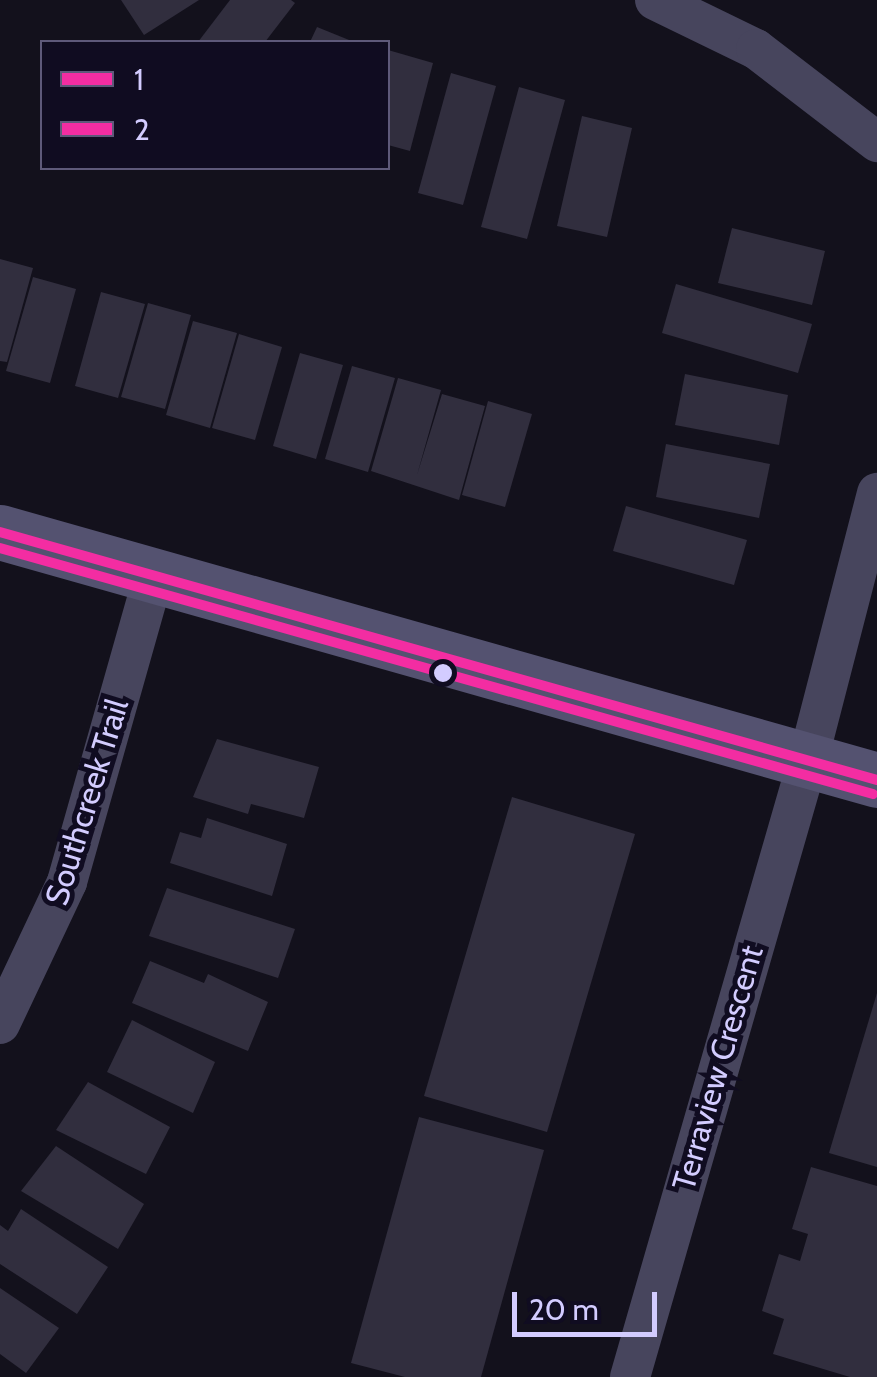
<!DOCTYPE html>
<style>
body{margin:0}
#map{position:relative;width:877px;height:1377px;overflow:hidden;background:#13111c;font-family:Cabin,sans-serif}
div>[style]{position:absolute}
.building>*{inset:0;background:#312e3e}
.minor>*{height:40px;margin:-20px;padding:0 20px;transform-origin:20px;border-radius:20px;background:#47455d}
.secondary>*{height:55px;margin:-27.5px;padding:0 27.5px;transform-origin:27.5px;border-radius:27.5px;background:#545270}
.bus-1>*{height:10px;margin:-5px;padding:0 5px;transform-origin:5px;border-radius:5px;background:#f32da2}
.bus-2>*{height:10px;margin:-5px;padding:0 5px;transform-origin:5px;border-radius:5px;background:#f32da2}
.dots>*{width:28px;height:28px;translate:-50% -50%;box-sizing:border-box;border:5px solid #100c21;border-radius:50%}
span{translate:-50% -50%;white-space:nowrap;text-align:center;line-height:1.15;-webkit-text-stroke:10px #100c21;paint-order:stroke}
.street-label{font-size:32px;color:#d3ccff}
.legend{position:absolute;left:40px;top:40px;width:350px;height:130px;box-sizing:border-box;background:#100c21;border:2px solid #5e597a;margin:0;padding:12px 18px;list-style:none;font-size:30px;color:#d3ccff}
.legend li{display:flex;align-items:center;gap:20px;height:50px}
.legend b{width:50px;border:2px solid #5e597a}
.scale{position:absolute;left:512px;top:1292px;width:145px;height:45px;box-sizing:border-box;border:5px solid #d3ccff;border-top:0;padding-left:12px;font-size:30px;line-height:35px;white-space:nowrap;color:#d3ccff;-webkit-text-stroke:8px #100c21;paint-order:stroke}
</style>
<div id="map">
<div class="building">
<i style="clip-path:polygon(121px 0,199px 0,144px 35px)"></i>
<i style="clip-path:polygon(230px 0,291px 0,295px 3px,265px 42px,198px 42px)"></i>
<i style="clip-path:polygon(317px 27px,354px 42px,310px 42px)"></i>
<i style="clip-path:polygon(388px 50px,433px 63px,410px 151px,388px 145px)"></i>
<i style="clip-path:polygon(451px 73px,496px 86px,463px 205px,418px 193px)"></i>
<i style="clip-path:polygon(519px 87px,565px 100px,527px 239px,481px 227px)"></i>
<i style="clip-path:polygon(582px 116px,632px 128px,607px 237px,557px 226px)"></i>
<i style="clip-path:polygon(732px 228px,825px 251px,812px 305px,718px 283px)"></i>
<i style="clip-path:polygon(0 259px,33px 268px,7px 362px,0 361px)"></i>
<i style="clip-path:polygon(33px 277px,76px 289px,50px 383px,6px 371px)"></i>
<i style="clip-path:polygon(676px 284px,812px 324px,798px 373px,662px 333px)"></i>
<i style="clip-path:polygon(101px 292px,145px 304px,118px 398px,75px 386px)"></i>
<i style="clip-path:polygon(148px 303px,191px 315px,165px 409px,121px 397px)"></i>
<i style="clip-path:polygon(193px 321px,237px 333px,210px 428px,166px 415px)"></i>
<i style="clip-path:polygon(239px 334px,282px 347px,255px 440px,212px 428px)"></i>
<i style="clip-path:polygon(300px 353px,343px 365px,316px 459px,273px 446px)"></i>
<i style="clip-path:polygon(352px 366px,395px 378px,368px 472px,325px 459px)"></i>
<i style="clip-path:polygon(685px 374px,788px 395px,779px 445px,675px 425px)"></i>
<i style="clip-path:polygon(398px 378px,441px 390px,417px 475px,442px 394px,485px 406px,459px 500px,371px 471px)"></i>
<i style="clip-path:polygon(488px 401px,532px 414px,505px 507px,462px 495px)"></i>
<i style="clip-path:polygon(666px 444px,770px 464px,759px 518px,656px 497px)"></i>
<i style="clip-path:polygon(626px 506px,747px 540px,734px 585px,613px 551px)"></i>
<i style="clip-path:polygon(217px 739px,319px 767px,304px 818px,251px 804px,248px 814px,193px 797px)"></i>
<i style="clip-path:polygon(512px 797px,635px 834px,547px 1132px,424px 1096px)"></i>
<i style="clip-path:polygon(207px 818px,287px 844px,272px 896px,170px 863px,180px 832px,201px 838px)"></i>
<i style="clip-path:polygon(167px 888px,295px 929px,278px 978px,149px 936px)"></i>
<i style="clip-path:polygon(150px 961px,204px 983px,208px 974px,268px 1002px,248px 1051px,132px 1003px)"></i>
<i style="clip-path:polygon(877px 993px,877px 1167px,829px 1153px)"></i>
<i style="clip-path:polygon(132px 1020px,215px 1062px,193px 1113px,107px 1072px)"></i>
<i style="clip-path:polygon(88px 1082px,170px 1127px,146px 1174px,56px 1130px)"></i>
<i style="clip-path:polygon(419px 1117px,544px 1150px,481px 1377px,405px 1377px,351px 1363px)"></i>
<i style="clip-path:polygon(56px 1146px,144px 1204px,118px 1249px,21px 1191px)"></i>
<i style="clip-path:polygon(811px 1167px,877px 1186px,877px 1377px,850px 1377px,773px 1354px,784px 1319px,762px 1311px,779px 1254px,800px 1261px,808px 1234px,792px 1229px)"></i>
<i style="clip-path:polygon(21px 1209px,108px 1267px,77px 1314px,0 1264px,0 1225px,8px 1231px)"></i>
<i style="clip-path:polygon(0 1288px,59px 1328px,26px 1373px,0 1354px)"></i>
</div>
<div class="minor">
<i style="left:655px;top:0;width:112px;rotate:25.9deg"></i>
<i style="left:756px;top:49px;width:153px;rotate:37.5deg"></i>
<i style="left:0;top:1024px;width:157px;rotate:-64.7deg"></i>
<i style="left:67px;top:882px;width:322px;rotate:-74.2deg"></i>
<i style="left:630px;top:1377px;width:642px;rotate:-73.91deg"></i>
<i style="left:808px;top:760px;width:276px;rotate:-75.5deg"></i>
</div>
<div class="secondary">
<i style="left:0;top:532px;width:911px;rotate:15.79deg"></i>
</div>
<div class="bus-1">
<i style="left:0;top:532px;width:911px;rotate:15.79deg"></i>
</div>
<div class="bus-2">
<i style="left:0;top:548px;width:907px;rotate:15.74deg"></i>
</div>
<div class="dots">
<i style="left:443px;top:673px;background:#d3ccff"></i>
</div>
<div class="street-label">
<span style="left:87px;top:802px;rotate:-73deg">Southcreek Trail</span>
<span style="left:718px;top:1068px;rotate:-74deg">Terraview Crescent</span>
</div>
<ul class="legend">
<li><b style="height:12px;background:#f32da2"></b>1</li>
<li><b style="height:12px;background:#f32da2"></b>2</li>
</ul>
<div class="scale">20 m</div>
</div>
